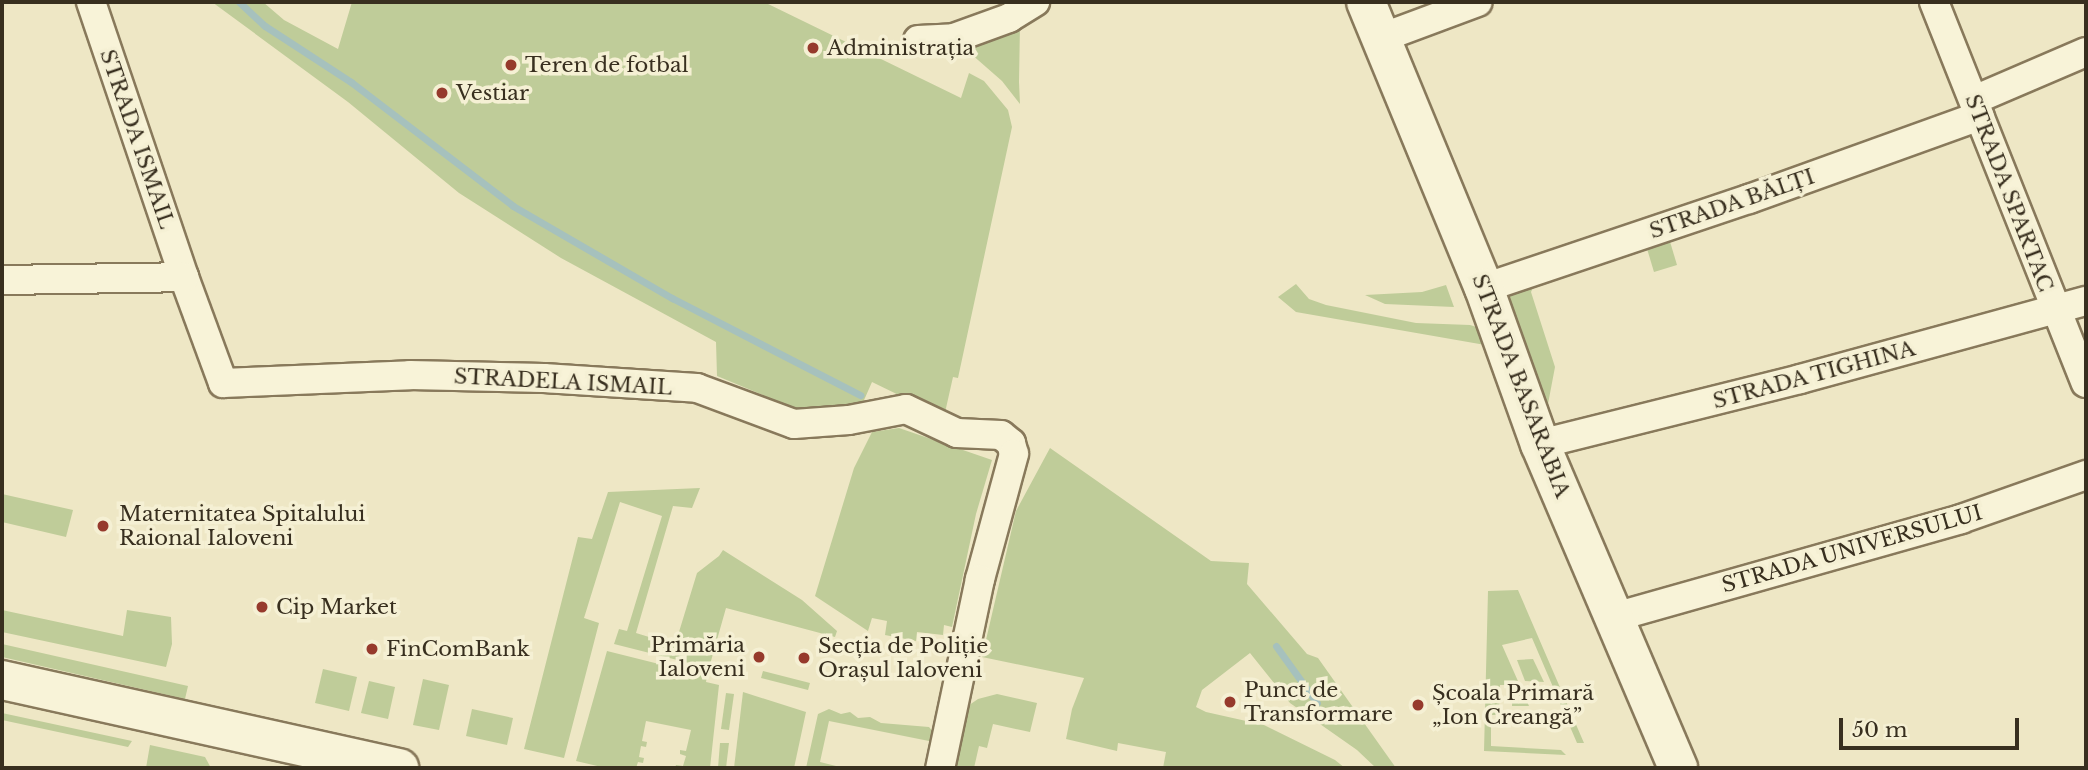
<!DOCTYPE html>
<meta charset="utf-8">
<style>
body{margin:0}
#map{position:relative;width:2088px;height:770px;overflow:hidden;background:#eee7c5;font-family:"Libre Baskerville",serif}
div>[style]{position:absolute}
.green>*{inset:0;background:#bfcc99}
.stream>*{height:7px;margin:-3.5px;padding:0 3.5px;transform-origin:3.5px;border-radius:3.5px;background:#a6c1bd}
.roads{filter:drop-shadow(2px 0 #88795b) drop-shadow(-2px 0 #88795b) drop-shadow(0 2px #88795b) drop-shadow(0 -2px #88795b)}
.street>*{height:28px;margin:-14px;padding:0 14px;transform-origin:14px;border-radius:14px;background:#f8f3d8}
.secondary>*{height:38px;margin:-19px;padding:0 19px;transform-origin:19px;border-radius:19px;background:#f8f3d8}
.dots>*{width:19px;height:19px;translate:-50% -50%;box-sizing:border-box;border:4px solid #f5f0d4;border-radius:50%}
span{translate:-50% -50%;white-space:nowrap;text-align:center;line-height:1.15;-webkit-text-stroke:7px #f5f0d4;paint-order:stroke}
.poi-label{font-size:21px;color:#382f1f}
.left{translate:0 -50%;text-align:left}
.right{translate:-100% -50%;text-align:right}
.street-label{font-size:21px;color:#382f1f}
.frame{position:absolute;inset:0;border:4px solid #382f1f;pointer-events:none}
.scale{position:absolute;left:1839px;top:718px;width:180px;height:32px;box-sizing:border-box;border:4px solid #382f1f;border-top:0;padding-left:9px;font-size:21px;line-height:24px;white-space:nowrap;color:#382f1f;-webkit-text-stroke:5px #f5f0d4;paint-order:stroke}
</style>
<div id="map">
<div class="green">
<i style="clip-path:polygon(212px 2px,263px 2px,284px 20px,338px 49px,352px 2px,764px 2px,961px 98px,969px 73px,984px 81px,1008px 110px,1012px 127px,958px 378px,953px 377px,944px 417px,872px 382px,861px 407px,811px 414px,764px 403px,763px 395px,717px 376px,716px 342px,561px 258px,459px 193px,348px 102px)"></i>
<i style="clip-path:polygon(1020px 24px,1019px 82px,1020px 104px,1002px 81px,962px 46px)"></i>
<i style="clip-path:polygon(1668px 235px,1677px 265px,1654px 272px,1645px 242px)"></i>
<i style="clip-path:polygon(1538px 277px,1531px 292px,1555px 367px,1548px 404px,1555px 425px,1544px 424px,1505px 297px,1510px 291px)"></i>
<i style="clip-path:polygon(1296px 284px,1309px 299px,1326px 305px,1416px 323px,1470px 325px,1483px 329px,1491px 346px,1296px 312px,1278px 297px)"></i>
<i style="clip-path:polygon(1446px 285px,1454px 307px,1385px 304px,1365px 295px,1422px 292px)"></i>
<i style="clip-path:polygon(899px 428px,992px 460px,976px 514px,952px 627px,944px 625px,943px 635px,917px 632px,916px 641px,885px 635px,887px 621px,872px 618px,868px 631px,815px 596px,854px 468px,872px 432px)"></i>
<i style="clip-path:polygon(1050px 448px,1211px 561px,1249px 563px,1247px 584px,1307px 654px,1318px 658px,1396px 768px,1376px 768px,1357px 750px,1290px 703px,1250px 653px,1202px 690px,1196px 707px,1206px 712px,1264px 725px,1335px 760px,1345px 768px,1163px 768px,1166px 752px,1118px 743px,1117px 751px,1066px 739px,1072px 709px,1084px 678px,982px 657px,1016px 511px)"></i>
<i style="clip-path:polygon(700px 488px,692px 508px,673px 506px,636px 633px,675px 645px,697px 573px,719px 556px,723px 550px,802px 600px,837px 631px,835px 637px,726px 608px,709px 668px,614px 644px,619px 629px,627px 631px,662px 516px,620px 502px,584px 618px,599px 623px,564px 758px,524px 749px,578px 537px,592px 539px,608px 492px)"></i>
<i style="clip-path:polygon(2px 494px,73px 510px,66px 537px,2px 522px)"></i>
<i style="clip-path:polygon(1518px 590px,1584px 743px,1577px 743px,1532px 638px,1502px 645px,1529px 706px,1512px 706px,1513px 685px,1500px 685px,1499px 715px,1491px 715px,1491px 746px,1561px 750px,1566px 755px,1484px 751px,1488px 591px)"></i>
<i style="clip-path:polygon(2px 610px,123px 636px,127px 610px,171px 617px,172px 644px,166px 667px,2px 632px)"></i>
<i style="clip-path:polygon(2px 644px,188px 686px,185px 699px,2px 657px)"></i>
<i style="clip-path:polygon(607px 651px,707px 676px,706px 682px,719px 685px,710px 768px,675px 768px,676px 765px,683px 766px,686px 756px,680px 754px,680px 750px,686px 751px,691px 730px,646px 721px,642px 741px,647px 742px,646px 747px,641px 746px,639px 757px,644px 758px,643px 763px,638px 762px,636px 768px,606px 768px,576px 761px)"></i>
<i style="clip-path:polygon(1533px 659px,1544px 682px,1525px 681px,1517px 660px)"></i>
<i style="clip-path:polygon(323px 669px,357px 677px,349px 711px,315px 703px)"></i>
<i style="clip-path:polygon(763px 671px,810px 683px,808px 690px,761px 678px)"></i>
<i style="clip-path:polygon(423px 679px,449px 685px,439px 730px,413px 725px)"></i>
<i style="clip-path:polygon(369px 681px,395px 687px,388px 719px,361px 713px)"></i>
<i style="clip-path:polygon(743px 692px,806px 712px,794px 768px,734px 768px)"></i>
<i style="clip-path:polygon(726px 693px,734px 694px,729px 730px,721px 729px)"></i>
<i style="clip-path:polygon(997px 694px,1037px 703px,1030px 732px,993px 724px,987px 748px,979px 746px,974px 768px,949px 768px,962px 710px,978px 699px)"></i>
<i style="clip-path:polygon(472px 709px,513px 718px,507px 745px,466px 736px)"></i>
<i style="clip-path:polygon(829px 709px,841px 714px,850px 712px,858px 718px,870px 717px,881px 723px,929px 727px,934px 733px,934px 742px,829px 721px,820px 762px,844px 768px,806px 768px,818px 714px)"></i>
<i style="clip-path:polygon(2px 713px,132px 741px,128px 747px,2px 720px)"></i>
<i style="clip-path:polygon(720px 743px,729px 743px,726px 768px,718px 768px)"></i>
<i style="clip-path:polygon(150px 745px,205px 757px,211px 768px,146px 768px)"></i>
</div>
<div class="stream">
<i style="left:239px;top:2px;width:35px;rotate:43deg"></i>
<i style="left:265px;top:26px;width:103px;rotate:33.1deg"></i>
<i style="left:351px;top:82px;width:204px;rotate:37.4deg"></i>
<i style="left:513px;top:206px;width:184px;rotate:30.1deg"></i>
<i style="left:672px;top:298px;width:212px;rotate:27.3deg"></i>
<i style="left:1276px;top:646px;width:70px;rotate:54.3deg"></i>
</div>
<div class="roads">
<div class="street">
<i style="left:91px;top:2px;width:290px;rotate:71.3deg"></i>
<i style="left:184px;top:277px;width:113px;rotate:69.8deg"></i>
<i style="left:223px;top:383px;width:187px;rotate:-2.4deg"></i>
<i style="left:410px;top:375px;width:134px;rotate:1.3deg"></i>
<i style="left:544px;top:378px;width:153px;rotate:3.7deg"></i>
<i style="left:697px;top:388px;width:103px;rotate:20.4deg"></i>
<i style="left:794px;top:424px;width:55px;rotate:-4.2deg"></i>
<i style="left:849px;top:420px;width:58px;rotate:-10.9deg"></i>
<i style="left:906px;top:409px;width:56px;rotate:25.2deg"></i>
<i style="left:957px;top:433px;width:44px;rotate:2.6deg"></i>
<i style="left:1001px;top:435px;width:13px;rotate:39deg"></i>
<i style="left:1011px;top:443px;width:11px;rotate:75deg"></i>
<i style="left:1014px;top:454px;width:130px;rotate:105.2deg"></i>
<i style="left:980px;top:579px;width:193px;rotate:101.9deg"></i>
<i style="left:1934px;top:2px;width:410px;rotate:68.3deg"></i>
<i style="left:1381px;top:38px;width:103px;rotate:-20.4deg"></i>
<i style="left:918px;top:40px;width:36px;rotate:-3deg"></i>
<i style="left:954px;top:38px;width:59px;rotate:-20deg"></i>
<i style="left:1009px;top:18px;width:31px;rotate:-32deg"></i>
<i style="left:1974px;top:100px;width:122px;rotate:-23.2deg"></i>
<i style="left:2px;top:280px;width:182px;rotate:-0.9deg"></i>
<i style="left:1484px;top:288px;width:280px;rotate:-18.6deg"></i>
<i style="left:1749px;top:199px;width:245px;rotate:-19.8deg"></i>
<i style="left:1540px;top:444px;width:268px;rotate:-14deg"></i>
<i style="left:1800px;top:379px;width:296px;rotate:-15.3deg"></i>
<i style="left:1615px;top:617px;width:360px;rotate:-15.8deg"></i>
<i style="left:1961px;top:519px;width:133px;rotate:-19.4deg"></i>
</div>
<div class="secondary">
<i style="left:1366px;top:2px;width:309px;rotate:67.6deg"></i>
<i style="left:1484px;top:288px;width:166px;rotate:70.3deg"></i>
<i style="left:1540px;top:444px;width:352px;rotate:66.9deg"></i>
<i style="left:2px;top:680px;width:407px;rotate:12.5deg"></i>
</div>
</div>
<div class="dots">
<i style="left:813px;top:48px;background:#963a2c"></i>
<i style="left:511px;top:65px;background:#963a2c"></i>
<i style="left:442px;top:93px;background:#963a2c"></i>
<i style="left:103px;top:526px;background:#963a2c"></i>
<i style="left:262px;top:607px;background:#963a2c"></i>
<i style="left:372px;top:649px;background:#963a2c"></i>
<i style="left:759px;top:657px;background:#963a2c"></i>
<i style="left:804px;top:658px;background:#963a2c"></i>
<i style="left:1230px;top:702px;background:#963a2c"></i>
<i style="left:1418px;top:705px;background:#963a2c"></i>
</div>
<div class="poi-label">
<span class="left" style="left:827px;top:48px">Administrația</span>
<span class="left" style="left:525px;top:65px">Teren de fotbal</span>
<span class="left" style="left:456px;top:93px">Vestiar</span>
<span class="left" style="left:119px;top:526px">Maternitatea Spitalului<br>Raional Ialoveni</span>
<span class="left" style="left:276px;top:607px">Cip Market</span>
<span class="right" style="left:745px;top:657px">Primăria<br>Ialoveni</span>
<span class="left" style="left:818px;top:658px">Secția de Poliție<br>Orașul Ialoveni</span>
<span class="left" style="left:386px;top:649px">FinComBank</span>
<span class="left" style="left:1244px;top:702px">Punct de<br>Transformare</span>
<span class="left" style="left:1432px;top:705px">Școala Primară<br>„Ion Creangă”</span>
</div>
<div class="street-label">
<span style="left:137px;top:139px;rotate:71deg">STRADA ISMAIL</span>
<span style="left:2009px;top:193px;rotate:69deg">STRADA SPARTAC</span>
<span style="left:1732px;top:204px;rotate:-19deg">STRADA BĂLȚI</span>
<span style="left:1814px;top:375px;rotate:-15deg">STRADA TIGHINA</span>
<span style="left:563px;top:382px;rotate:3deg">STRADELA ISMAIL</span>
<span style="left:1521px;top:386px;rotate:69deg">STRADA BASARABIA</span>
<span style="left:1852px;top:549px;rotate:-16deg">STRADA UNIVERSULUI</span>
</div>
<div class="frame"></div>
<div class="scale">50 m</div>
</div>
